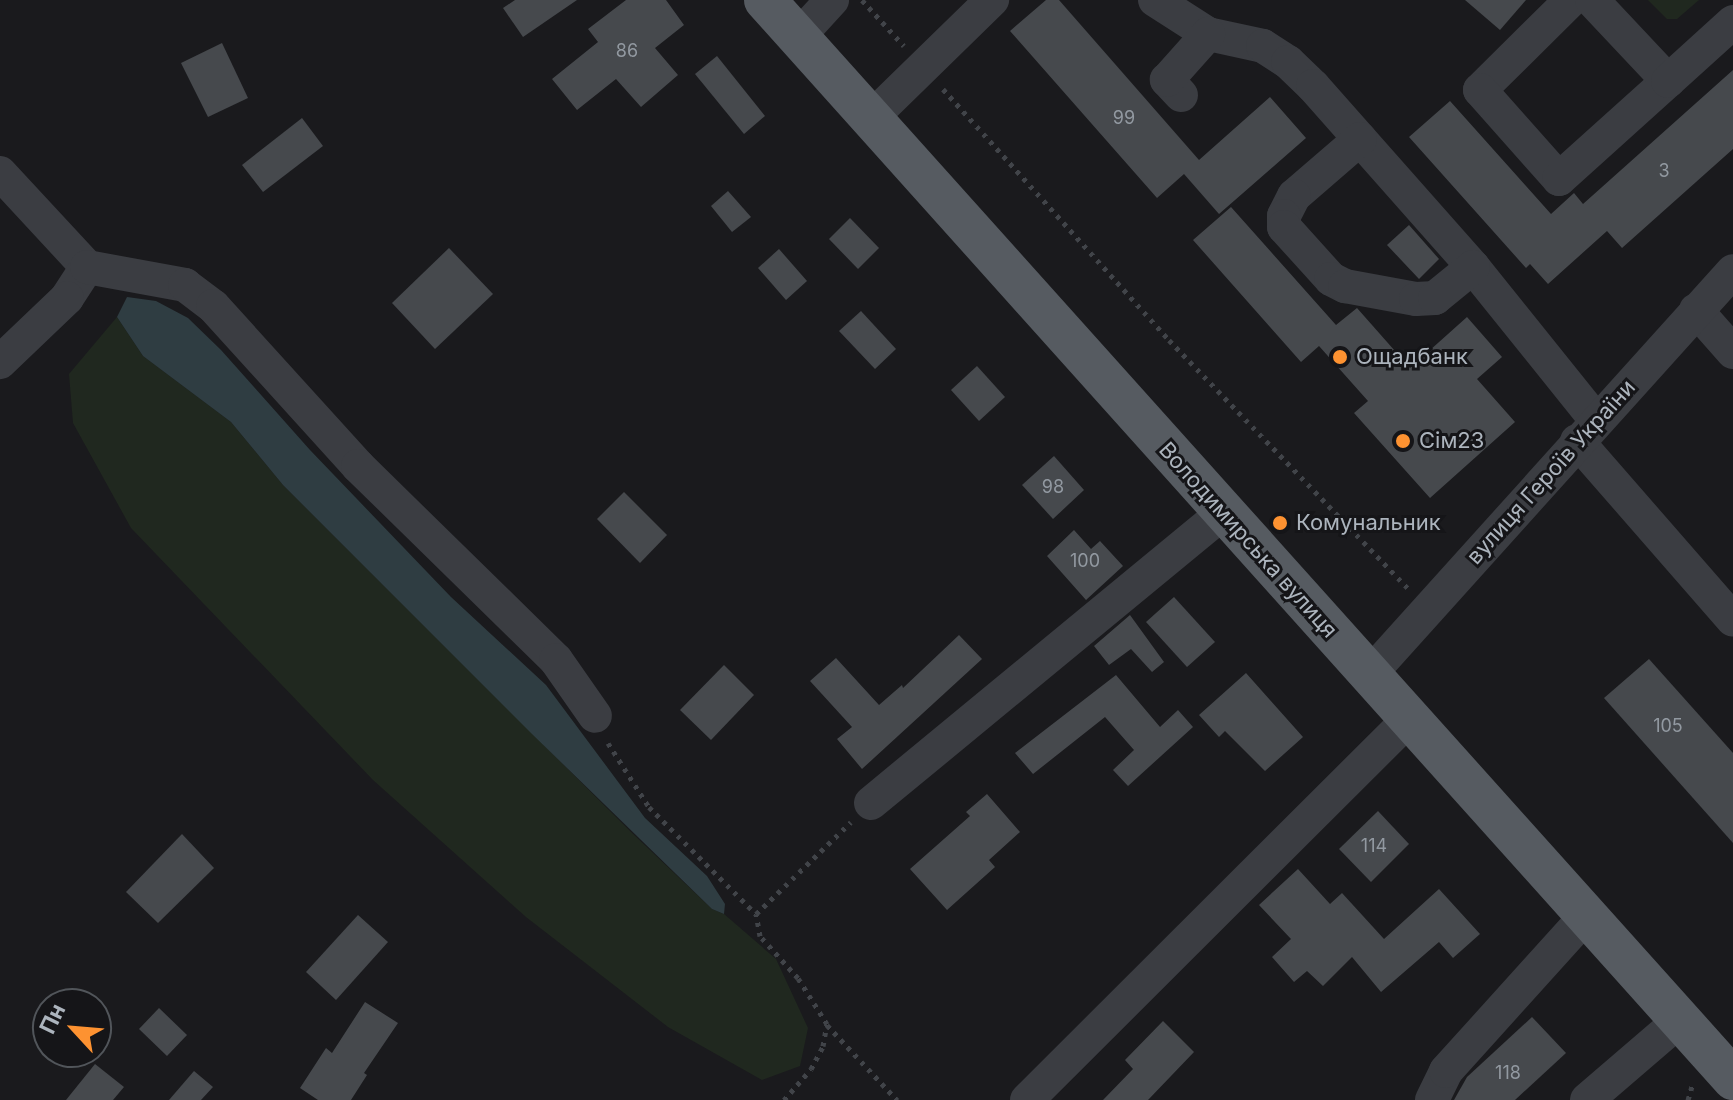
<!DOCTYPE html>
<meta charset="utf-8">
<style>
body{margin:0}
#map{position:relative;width:1733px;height:1100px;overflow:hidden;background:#1a1a1d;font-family:Inter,sans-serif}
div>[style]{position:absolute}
.green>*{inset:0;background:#20281f}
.water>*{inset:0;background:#2f3d42}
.building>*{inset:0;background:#46494d}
.path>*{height:5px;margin-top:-2.5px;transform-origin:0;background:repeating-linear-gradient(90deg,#414449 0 4px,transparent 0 10px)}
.minor>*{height:34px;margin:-17px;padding:0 17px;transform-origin:17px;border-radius:17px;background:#3b3d42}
.major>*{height:42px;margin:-21px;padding:0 21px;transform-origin:21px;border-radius:21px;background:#565b61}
.dots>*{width:22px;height:22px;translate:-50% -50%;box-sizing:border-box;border:4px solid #151518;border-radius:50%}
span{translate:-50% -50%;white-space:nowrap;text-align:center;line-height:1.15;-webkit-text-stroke:6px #151518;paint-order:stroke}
.number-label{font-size:18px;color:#9299a1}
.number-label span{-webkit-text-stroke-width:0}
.poi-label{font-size:22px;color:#acb4bd}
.left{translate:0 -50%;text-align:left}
.street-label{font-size:22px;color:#acb4bd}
.north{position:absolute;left:32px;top:988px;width:80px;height:80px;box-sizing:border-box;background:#151518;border:2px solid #51555a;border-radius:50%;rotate:296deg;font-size:22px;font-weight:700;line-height:32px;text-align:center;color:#acb4bd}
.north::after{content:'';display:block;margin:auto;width:28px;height:36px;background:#fd9231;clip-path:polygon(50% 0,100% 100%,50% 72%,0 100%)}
</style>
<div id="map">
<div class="green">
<i style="clip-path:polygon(1648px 0,1699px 0,1677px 19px,1667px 19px)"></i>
<i style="clip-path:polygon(117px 317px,143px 356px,231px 422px,283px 485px,631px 832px,712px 909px,724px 914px,776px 959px,808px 1028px,800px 1066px,762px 1080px,668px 1027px,526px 917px,373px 780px,131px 528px,73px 423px,69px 374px)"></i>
</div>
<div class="water">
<i style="clip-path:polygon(127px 297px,156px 301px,188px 318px,221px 350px,310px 450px,451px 597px,546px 685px,645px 818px,707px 876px,725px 904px,724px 914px,712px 909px,532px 734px,283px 485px,231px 422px,143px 356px,117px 317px)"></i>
</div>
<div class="building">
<i style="clip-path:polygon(515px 0,577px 0,523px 37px,503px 8px)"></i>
<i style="clip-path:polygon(626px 0,666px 0,684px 25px,655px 48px,678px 75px,641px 107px,616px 79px,577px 110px,552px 79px,598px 42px,588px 29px)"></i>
<i style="clip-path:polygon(1046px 0,1059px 0,1199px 160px,1270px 97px,1306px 138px,1219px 214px,1184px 174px,1157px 198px,1010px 31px)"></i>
<i style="clip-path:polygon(1465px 0,1526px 0,1500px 30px)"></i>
<i style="clip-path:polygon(222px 43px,248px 98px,208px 117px,181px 63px)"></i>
<i style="clip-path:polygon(717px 56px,765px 116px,744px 134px,695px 74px)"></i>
<i style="clip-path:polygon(1733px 70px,1733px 149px,1622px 248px,1607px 231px,1548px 284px,1530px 264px,1526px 268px,1409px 137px,1450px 101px,1551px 214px,1574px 193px,1583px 204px)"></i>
<i style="clip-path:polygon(302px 118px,323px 146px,263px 192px,242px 165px)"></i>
<i style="clip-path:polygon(728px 191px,751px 217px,732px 232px,711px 206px)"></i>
<i style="clip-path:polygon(1231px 207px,1336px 325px,1357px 308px,1410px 368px,1467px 317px,1502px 357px,1477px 379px,1515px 422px,1430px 498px,1354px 413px,1368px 401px,1319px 346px,1301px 362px,1193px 240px)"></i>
<i style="clip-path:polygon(850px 218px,879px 248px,858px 269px,829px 239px)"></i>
<i style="clip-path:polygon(1409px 225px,1439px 259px,1419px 279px,1387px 245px)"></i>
<i style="clip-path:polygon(449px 248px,493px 294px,435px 349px,392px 303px)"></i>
<i style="clip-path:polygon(779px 249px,807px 281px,786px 300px,758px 268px)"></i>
<i style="clip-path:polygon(861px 311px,896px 349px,875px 369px,839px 331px)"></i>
<i style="clip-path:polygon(977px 366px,1005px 397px,979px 421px,951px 390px)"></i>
<i style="clip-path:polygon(1054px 456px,1084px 490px,1053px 519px,1022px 485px)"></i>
<i style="clip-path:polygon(624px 492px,667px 535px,640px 563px,597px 519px)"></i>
<i style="clip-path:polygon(1074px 530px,1091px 549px,1100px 541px,1123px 566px,1086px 600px,1047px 556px)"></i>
<i style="clip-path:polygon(1174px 597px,1215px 642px,1187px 667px,1146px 622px)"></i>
<i style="clip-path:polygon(1130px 615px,1164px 662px,1152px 672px,1131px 649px,1109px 665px,1094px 646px)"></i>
<i style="clip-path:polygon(959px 635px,982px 659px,862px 769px,837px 739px,852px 727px,810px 681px,836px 658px,879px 705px,902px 685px,903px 688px)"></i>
<i style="clip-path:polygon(1649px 659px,1733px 753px,1733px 843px,1604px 698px)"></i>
<i style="clip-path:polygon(724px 665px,754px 695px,711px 740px,680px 710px)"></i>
<i style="clip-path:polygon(1246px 673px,1303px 737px,1265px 771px,1225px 731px,1219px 737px,1199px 715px)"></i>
<i style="clip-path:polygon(1116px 675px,1160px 727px,1178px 710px,1193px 727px,1128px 786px,1113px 770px,1134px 750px,1105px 717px,1033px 774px,1015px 753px)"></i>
<i style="clip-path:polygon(987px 794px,1020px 832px,989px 860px,995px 867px,947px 910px,910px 869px,970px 816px,966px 812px)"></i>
<i style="clip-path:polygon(1378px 811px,1409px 844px,1371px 882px,1339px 849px)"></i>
<i style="clip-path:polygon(182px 834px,214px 868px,158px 923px,126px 892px)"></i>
<i style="clip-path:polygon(1298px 869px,1330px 904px,1342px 893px,1384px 939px,1439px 889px,1480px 934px,1453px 958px,1439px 942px,1381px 992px,1352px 957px,1323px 986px,1307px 971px,1294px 982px,1272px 957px,1291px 939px,1259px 905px)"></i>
<i style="clip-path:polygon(358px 915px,388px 942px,336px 1000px,306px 972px)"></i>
<i style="clip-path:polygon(365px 1002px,398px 1023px,364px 1073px,367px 1075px,351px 1100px,318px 1100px,300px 1088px,326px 1048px,332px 1053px)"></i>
<i style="clip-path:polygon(159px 1008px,187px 1035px,167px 1056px,139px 1029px)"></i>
<i style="clip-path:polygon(1532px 1017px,1566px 1053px,1515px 1100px,1454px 1100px,1467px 1077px)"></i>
<i style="clip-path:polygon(1163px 1021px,1194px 1052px,1148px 1100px,1103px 1100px,1133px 1069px,1125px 1060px)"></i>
<i style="clip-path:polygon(95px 1064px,124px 1087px,113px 1100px,66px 1100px)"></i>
<i style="clip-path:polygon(194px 1071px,213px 1087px,201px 1100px,169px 1100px)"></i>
</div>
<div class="path">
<i style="left:862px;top:0;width:62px;rotate:47.6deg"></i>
<i style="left:943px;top:89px;width:338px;rotate:48deg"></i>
<i style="left:1169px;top:340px;width:344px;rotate:46.1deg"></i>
<i style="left:608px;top:743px;width:76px;rotate:57.4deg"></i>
<i style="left:649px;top:807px;width:151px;rotate:45deg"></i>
<i style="left:827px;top:1025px;width:103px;rotate:47deg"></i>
<i style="left:784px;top:1100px;width:41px;rotate:-48.9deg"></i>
<i style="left:811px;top:1069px;width:26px;rotate:-62deg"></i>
<i style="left:823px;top:1046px;width:22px;rotate:-80deg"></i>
<i style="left:827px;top:1024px;width:54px;rotate:-122.2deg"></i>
<i style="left:798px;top:978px;width:57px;rotate:-132.1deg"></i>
<i style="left:760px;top:936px;width:22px;rotate:-100deg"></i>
<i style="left:756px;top:914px;width:132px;rotate:-44.1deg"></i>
<i style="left:1688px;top:1100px;width:18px;rotate:-74deg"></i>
</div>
<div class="minor">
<i style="left:1155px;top:0;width:63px;rotate:32.7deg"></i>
<i style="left:1208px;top:34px;width:56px;rotate:12.3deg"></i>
<i style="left:1263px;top:46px;width:30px;rotate:33deg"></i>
<i style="left:1288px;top:62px;width:35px;rotate:44deg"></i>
<i style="left:1313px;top:86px;width:242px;rotate:48.5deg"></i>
<i style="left:1473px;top:267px;width:198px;rotate:51.2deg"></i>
<i style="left:1571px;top:0;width:128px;rotate:135.3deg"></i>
<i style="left:1480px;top:90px;width:119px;rotate:48.4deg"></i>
<i style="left:1559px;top:179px;width:147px;rotate:-42deg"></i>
<i style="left:1592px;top:0;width:111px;rotate:46.8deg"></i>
<i style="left:1668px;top:81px;width:88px;rotate:-42.2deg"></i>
<i style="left:799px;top:36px;width:49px;rotate:-47.5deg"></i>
<i style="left:1181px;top:95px;width:21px;rotate:-133deg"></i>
<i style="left:1167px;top:80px;width:62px;rotate:-48.3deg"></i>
<i style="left:872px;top:117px;width:168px;rotate:-44.3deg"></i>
<i style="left:1360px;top:139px;width:87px;rotate:139.2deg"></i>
<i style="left:1294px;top:196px;width:22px;rotate:117deg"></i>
<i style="left:1284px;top:216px;width:11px;rotate:90deg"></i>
<i style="left:1284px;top:227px;width:70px;rotate:47.9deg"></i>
<i style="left:1331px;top:279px;width:16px;rotate:27deg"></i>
<i style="left:1345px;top:286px;width:72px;rotate:10.4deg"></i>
<i style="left:1416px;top:299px;width:19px;rotate:-3deg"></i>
<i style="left:1435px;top:298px;width:49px;rotate:-39.2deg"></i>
<i style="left:0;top:173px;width:128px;rotate:47.2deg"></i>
<i style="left:87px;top:267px;width:37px;rotate:123deg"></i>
<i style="left:67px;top:298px;width:93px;rotate:136.3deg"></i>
<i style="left:87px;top:267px;width:100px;rotate:10.4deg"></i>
<i style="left:185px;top:285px;width:35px;rotate:37deg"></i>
<i style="left:213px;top:306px;width:216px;rotate:47.8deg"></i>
<i style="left:358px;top:466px;width:277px;rotate:44.4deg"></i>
<i style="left:556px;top:660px;width:68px;rotate:55.1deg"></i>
<i style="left:1696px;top:310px;width:56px;rotate:48.6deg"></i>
<i style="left:1577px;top:441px;width:237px;rotate:48.9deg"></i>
<i style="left:1370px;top:674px;width:542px;rotate:-47.99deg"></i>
<i style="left:871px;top:803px;width:455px;rotate:-39.5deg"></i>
<i style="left:1027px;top:1100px;width:541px;rotate:-44.93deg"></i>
<i style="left:1432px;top:1100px;width:32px;rotate:-64deg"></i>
<i style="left:1446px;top:1071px;width:209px;rotate:-47.9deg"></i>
<i style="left:1587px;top:1100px;width:121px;rotate:-40.7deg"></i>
</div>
<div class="major">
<i style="left:765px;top:0;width:1450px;rotate:48.1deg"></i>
</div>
<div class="dots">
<i style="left:1340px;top:357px;background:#fd9231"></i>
<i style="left:1403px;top:441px;background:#fd9231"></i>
<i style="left:1280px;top:523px;background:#fd9231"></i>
</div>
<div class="number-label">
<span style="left:627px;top:51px">86</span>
<span style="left:1124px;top:118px">99</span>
<span style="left:1664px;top:171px">3</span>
<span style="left:1053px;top:487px">98</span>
<span style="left:1085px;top:561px">100</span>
<span style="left:1668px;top:726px">105</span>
<span style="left:1374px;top:846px">114</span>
<span style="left:1508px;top:1073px">118</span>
</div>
<div class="poi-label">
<span class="left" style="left:1356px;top:357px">Ощадбанк</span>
<span class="left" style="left:1419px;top:441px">Сім23</span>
<span class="left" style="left:1296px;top:523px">Комунальник</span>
</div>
<div class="street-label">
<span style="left:1551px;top:472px;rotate:-48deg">вулиця Героїв України</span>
<span style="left:1248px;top:540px;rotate:48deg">Володимирська вулиця</span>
</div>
<div class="north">Пн</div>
</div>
